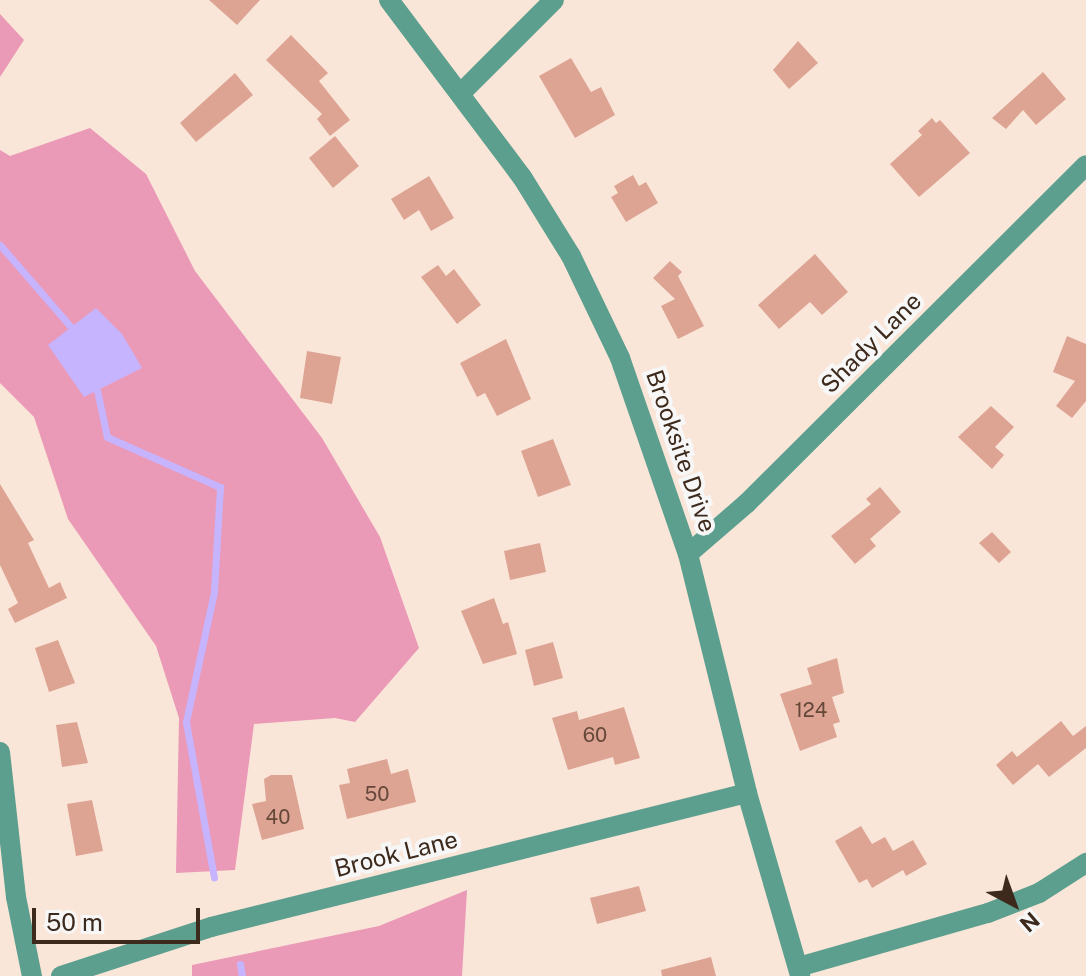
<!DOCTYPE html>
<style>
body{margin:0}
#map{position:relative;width:1086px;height:976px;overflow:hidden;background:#fae6d8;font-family:"Public Sans",sans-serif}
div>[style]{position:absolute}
.forest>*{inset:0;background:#ea99b7}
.water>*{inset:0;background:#c7b4fe}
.stream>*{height:7px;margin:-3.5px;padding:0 3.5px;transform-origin:3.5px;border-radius:3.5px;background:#c7b4fe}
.building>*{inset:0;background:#dda494}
.minor>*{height:20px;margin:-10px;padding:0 10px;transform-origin:10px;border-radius:10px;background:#5c9f8e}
span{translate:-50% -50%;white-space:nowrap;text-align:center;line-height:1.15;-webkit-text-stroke:8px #f7f7f7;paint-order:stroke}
.number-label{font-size:20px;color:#65483a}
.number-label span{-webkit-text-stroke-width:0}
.street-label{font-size:24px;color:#3d2a1c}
.north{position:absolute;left:974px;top:864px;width:80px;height:80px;-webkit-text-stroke:6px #f7f7f7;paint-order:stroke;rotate:139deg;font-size:22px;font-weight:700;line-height:32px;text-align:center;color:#3d2a1c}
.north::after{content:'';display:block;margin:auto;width:28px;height:36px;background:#3d2a1c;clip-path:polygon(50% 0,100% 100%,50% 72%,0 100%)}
.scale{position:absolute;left:32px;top:908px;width:168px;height:36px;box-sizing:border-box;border:4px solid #3d2a1c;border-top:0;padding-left:10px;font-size:24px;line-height:28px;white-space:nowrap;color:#3d2a1c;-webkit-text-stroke:6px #f7f7f7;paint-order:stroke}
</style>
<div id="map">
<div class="forest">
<i style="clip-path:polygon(0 14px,24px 40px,0 77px)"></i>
<i style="clip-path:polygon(90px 128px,146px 174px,195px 271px,322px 438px,380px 537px,419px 648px,355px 722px,335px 718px,254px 724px,235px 870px,176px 873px,179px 718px,156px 646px,68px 519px,34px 417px,0 383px,0 150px,10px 156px)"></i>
<i style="clip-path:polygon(467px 890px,462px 976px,192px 976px,192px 965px,379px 926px)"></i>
</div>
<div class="water">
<i style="clip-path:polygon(96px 308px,122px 334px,142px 368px,84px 397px,48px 345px)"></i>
</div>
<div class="stream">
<i style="left:0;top:245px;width:118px;rotate:49.1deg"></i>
<i style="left:95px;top:381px;width:57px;rotate:77.9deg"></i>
<i style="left:107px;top:437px;width:124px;rotate:23.9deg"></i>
<i style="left:220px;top:487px;width:105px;rotate:93.3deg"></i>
<i style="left:214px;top:592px;width:133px;rotate:102.2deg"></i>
<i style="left:186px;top:722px;width:158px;rotate:79.8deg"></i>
<i style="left:240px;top:964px;width:12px;rotate:81deg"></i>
</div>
<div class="building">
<i style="clip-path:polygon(209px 0,260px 0,237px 25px)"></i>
<i style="clip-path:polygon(291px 35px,328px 73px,319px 81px,350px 120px,330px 136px,317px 119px,322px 114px,266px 60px)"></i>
<i style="clip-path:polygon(798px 41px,818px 63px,789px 89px,773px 70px)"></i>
<i style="clip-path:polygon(571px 58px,591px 92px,601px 87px,615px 115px,575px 138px,539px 76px)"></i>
<i style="clip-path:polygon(1043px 72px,1066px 99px,1036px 125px,1023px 110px,1006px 129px,992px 118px)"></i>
<i style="clip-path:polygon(235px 73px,253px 95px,196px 142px,180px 123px)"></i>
<i style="clip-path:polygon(932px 118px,936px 123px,940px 120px,970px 153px,919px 197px,890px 164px,922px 135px,918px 131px)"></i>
<i style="clip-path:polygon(335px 136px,359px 166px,333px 188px,309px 158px)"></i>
<i style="clip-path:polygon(633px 175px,639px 186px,646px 182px,658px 203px,626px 222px,611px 197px,618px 193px,614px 186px)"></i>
<i style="clip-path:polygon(429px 176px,454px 218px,431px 231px,419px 210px,404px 220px,391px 199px)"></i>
<i style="clip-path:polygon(815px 254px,848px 292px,822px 315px,810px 302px,779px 329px,758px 305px)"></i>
<i style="clip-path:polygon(670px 261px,682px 272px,678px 276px,704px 326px,678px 339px,661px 306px,675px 299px,653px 278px)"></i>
<i style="clip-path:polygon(438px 265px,446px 276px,454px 269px,481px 305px,457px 324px,421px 277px)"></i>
<i style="clip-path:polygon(1067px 336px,1086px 344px,1086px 401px,1072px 418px,1056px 406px,1075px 381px,1053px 372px)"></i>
<i style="clip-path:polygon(506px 339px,531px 399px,497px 416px,485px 393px,477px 397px,460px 363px)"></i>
<i style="clip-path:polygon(307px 351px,341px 357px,332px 404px,300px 398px)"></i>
<i style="clip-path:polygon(991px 406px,1014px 427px,995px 447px,1004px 455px,992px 469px,958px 437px)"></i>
<i style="clip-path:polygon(553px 439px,571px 485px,538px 497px,521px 451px)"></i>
<i style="clip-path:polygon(0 484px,34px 540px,28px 543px,49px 588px,60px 582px,67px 598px,15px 623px,8px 609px,18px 603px,0 565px)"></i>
<i style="clip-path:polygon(880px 487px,901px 512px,870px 539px,876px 546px,855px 564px,831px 536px,871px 504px,866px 499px)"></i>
<i style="clip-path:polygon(992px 532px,1011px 552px,999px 563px,979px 543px)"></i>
<i style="clip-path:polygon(540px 543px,546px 572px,510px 580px,504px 551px)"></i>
<i style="clip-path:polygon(494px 598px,503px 624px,508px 622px,517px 654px,483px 664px,461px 611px)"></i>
<i style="clip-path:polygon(58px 640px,75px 683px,49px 692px,35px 648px)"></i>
<i style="clip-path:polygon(553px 642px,563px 678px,534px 686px,525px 650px)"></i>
<i style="clip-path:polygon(837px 658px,844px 693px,832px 697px,840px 722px,833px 724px,837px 737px,800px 751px,780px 694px,812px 684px,807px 668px)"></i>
<i style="clip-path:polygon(624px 707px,640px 758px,615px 765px,613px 757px,568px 770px,552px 718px,577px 711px,579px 720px)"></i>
<i style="clip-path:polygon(1061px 721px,1073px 736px,1086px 726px,1086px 748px,1049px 777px,1038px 764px,1013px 785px,996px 765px,1012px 751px,1017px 757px)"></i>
<i style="clip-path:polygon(77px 722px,88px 763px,62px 767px,56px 725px)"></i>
<i style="clip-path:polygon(387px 759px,391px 774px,408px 769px,416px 802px,347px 819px,339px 785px,350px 783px,347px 769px)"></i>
<i style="clip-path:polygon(271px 775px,292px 775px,304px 829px,262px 840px,252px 804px,266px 801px,264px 779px)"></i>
<i style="clip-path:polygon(92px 800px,103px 851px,76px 856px,67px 804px)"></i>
<i style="clip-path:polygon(861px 826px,872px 844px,885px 837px,893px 851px,913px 840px,927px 864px,906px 876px,903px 870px,872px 888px,867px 879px,859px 883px,835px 841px)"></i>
<i style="clip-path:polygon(639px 886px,646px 911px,597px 924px,590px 898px)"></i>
<i style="clip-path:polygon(711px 957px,716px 976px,662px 976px,661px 970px)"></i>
</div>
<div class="minor">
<i style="left:389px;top:0;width:221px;rotate:53.1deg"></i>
<i style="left:522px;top:177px;width:93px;rotate:58.2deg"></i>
<i style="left:571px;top:256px;width:113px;rotate:64.3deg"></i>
<i style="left:620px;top:358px;width:207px;rotate:70.9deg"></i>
<i style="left:688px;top:554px;width:246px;rotate:76.1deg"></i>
<i style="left:747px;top:793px;width:191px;rotate:73.8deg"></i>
<i style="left:462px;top:92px;width:130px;rotate:-45deg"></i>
<i style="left:688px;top:554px;width:77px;rotate:-40.8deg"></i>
<i style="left:746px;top:504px;width:480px;rotate:-44.9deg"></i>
<i style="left:0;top:752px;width:146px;rotate:83.7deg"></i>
<i style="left:16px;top:897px;width:81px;rotate:78.6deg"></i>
<i style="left:798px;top:967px;width:198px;rotate:-15.9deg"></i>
<i style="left:988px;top:913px;width:55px;rotate:-21.4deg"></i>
<i style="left:1039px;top:893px;width:56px;rotate:-32.6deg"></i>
<i style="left:61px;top:976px;width:158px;rotate:-18.1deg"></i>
<i style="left:211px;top:927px;width:552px;rotate:-14.04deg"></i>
</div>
<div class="number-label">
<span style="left:811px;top:710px">124</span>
<span style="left:595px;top:735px">60</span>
<span style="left:377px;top:794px">50</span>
<span style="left:278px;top:817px">40</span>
</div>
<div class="street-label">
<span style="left:871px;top:343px;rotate:-45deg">Shady Lane</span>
<span style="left:681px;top:451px;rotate:71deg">Brooksite Drive</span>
<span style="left:396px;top:854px;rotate:-14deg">Brook Lane</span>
</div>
<div class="north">N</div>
<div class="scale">50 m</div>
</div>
